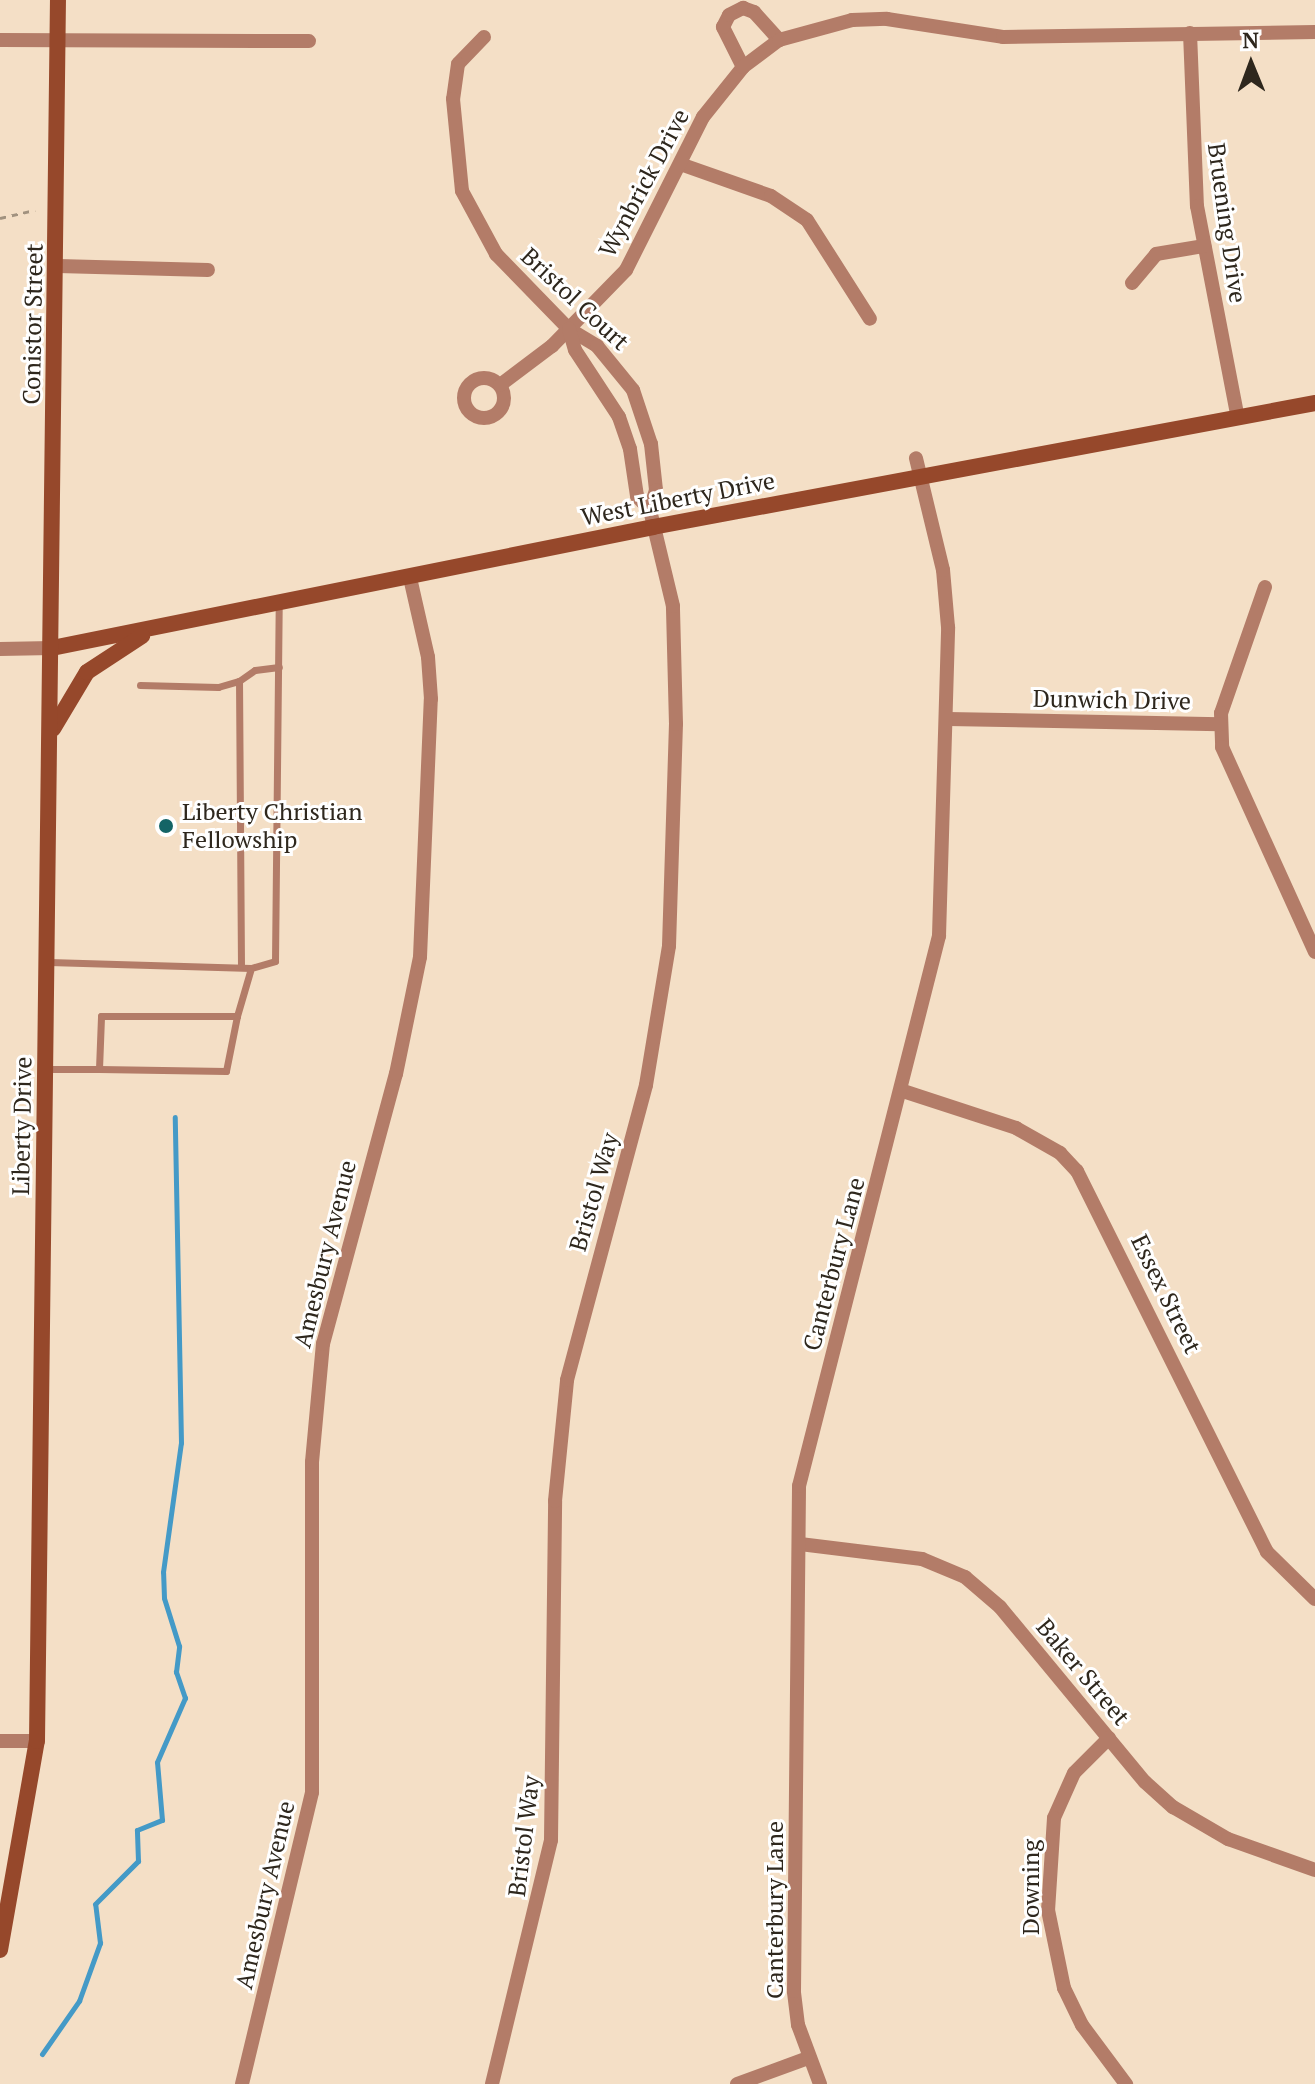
<!DOCTYPE html>
<style>
body{margin:0}
#map{position:relative;width:1315px;height:2084px;overflow:hidden;background:#f4dfc6;font-family:"PT Serif",serif}
div>[style]{position:absolute}
.stream>*{height:5px;margin:-2.5px;padding:0 2.5px;transform-origin:2.5px;border-radius:2.5px;background:#449ac7}
.path>*{height:3px;margin-top:-1.5px;transform-origin:0;background:repeating-linear-gradient(90deg,#a1927f 0 6px,transparent 0 12px)}
.service>*{height:7px;margin:-3.5px;padding:0 3.5px;transform-origin:3.5px;border-radius:3.5px;background:#b37c68}
.minor>*{height:14px;margin:-7px;padding:0 7px;transform-origin:7px;border-radius:7px;background:#b37c68}
.minor>.ring{margin:-7px;padding:0;box-sizing:content-box;background:none;border:14px solid #b37c68;border-radius:50%}
.secondary>*{height:16px;margin:-8px;padding:0 8px;transform-origin:8px;border-radius:8px;background:#96482b}
.dots>*{width:22px;height:22px;translate:-50% -50%;box-sizing:border-box;border:4px solid #fff;border-radius:50%}
span{translate:-50% -50%;white-space:nowrap;text-align:center;line-height:1.15;-webkit-text-stroke:6px #fff;paint-order:stroke}
.street-label{font-size:24px;color:#2e271d}
.poi-label{font-size:24px;color:#2e271d}
.left{translate:0 -50%;text-align:left}
.north{position:absolute;left:1211px;top:24px;width:80px;height:80px;-webkit-text-stroke:6px #fff;paint-order:stroke;rotate:359deg;font-size:22px;font-weight:700;line-height:32px;text-align:center;color:#2e271d}
.north::after{content:'';display:block;margin:auto;width:28px;height:36px;background:#2e271d;clip-path:polygon(50% 0,100% 100%,50% 72%,0 100%)}
</style>
<div id="map">
<div class="stream">
<i style="left:42px;top:2054px;width:65px;rotate:-55.1deg"></i>
<i style="left:79px;top:2001px;width:62px;rotate:-70.1deg"></i>
<i style="left:100px;top:1943px;width:39px;rotate:-97deg"></i>
<i style="left:95px;top:1904px;width:61px;rotate:-45deg"></i>
<i style="left:138px;top:1861px;width:31px;rotate:-92deg"></i>
<i style="left:137px;top:1830px;width:27px;rotate:-22deg"></i>
<i style="left:162px;top:1820px;width:58px;rotate:-94.9deg"></i>
<i style="left:157px;top:1762px;width:70px;rotate:-66.4deg"></i>
<i style="left:185px;top:1698px;width:28px;rotate:-109deg"></i>
<i style="left:176px;top:1672px;width:26px;rotate:-83deg"></i>
<i style="left:179px;top:1646px;width:50px;rotate:-107.4deg"></i>
<i style="left:164px;top:1598px;width:26px;rotate:-92deg"></i>
<i style="left:163px;top:1572px;width:130px;rotate:-82.1deg"></i>
<i style="left:181px;top:1443px;width:326px;rotate:-91.1deg"></i>
</div>
<div class="path">
<i style="left:0;top:218px;width:36px;rotate:-13deg"></i>
</div>
<div class="service">
<i style="left:140px;top:685px;width:78px;rotate:1.5deg"></i>
<i style="left:218px;top:687px;width:22px;rotate:-16deg"></i>
<i style="left:49px;top:962px;width:202px;rotate:1.7deg"></i>
<i style="left:251px;top:968px;width:25px;rotate:-16deg"></i>
<i style="left:275px;top:961px;width:357px;rotate:-89.4deg"></i>
<i style="left:241px;top:966px;width:285px;rotate:-90.4deg"></i>
<i style="left:239px;top:681px;width:19px;rotate:-35deg"></i>
<i style="left:255px;top:670px;width:24px;rotate:-7deg"></i>
<i style="left:237px;top:1016px;width:56px;rotate:101.3deg"></i>
<i style="left:226px;top:1071px;width:127px;rotate:-179.1deg"></i>
<i style="left:99px;top:1069px;width:53px;rotate:-87.8deg"></i>
<i style="left:101px;top:1016px;width:136px"></i>
<i style="left:237px;top:1016px;width:50px;rotate:-73.7deg"></i>
<i style="left:47px;top:1069px;width:52px"></i>
</div>
<div class="minor">
<i style="left:1190px;top:33px;width:173px;rotate:87.7deg"></i>
<i style="left:1197px;top:206px;width:216px;rotate:79.1deg"></i>
<i style="left:484px;top:37px;width:37px;rotate:134deg"></i>
<i style="left:458px;top:64px;width:35px;rotate:98deg"></i>
<i style="left:453px;top:99px;width:92px;rotate:84.4deg"></i>
<i style="left:462px;top:191px;width:72px;rotate:61.6deg"></i>
<i style="left:496px;top:254px;width:105px;rotate:45.8deg"></i>
<i style="left:569px;top:329px;width:33px;rotate:31deg"></i>
<i style="left:597px;top:346px;width:57px;rotate:50.7deg"></i>
<i style="left:633px;top:390px;width:57px;rotate:71.6deg"></i>
<i style="left:651px;top:444px;width:46px;rotate:83.8deg"></i>
<i style="left:656px;top:490px;width:21px;rotate:107deg"></i>
<i style="left:0;top:40px;width:309px;rotate:0.2deg"></i>
<i style="left:743px;top:67px;width:45px;rotate:-116.6deg"></i>
<i style="left:723px;top:27px;width:13px;rotate:-63deg"></i>
<i style="left:729px;top:15px;width:16px;rotate:-27deg"></i>
<i style="left:743px;top:8px;width:12px;rotate:20deg"></i>
<i style="left:754px;top:12px;width:38px;rotate:48deg"></i>
<i style="left:683px;top:165px;width:93px;rotate:19.4deg"></i>
<i style="left:771px;top:196px;width:43px;rotate:33.7deg"></i>
<i style="left:807px;top:220px;width:117px;rotate:57.5deg"></i>
<i style="left:58px;top:266px;width:150px;rotate:1.5deg"></i>
<i style="left:1132px;top:283px;width:38px;rotate:-50deg"></i>
<i style="left:1156px;top:254px;width:49px;rotate:-9.5deg"></i>
<i class="ring" style="left:464px;top:378px;width:26px;height:26px"></i>
<i style="left:500px;top:385px;width:65px;rotate:-36.9deg"></i>
<i style="left:552px;top:346px;width:106px;rotate:-45.8deg"></i>
<i style="left:626px;top:270px;width:171px;rotate:-63.3deg"></i>
<i style="left:703px;top:117px;width:64px;rotate:-51.3deg"></i>
<i style="left:743px;top:67px;width:45px;rotate:-36.9deg"></i>
<i style="left:779px;top:40px;width:76px;rotate:-15.3deg"></i>
<i style="left:852px;top:20px;width:35px;rotate:-2deg"></i>
<i style="left:887px;top:19px;width:117px;rotate:8.8deg"></i>
<i style="left:1003px;top:37px;width:312px;rotate:-0.9deg"></i>
<i style="left:1265px;top:587px;width:133px;rotate:109.2deg"></i>
<i style="left:1221px;top:713px;width:34px;rotate:88deg"></i>
<i style="left:1222px;top:747px;width:225px;rotate:65.6deg"></i>
<i style="left:0;top:649px;width:52px;rotate:-1.1deg"></i>
<i style="left:948px;top:719px;width:272px;rotate:1.1deg"></i>
<i style="left:903px;top:1091px;width:119px;rotate:18.1deg"></i>
<i style="left:1016px;top:1128px;width:51px;rotate:29.6deg"></i>
<i style="left:1060px;top:1153px;width:25px;rotate:47deg"></i>
<i style="left:1077px;top:1171px;width:426px;rotate:63.5deg"></i>
<i style="left:1267px;top:1552px;width:67px;rotate:44.4deg"></i>
<i style="left:800px;top:1544px;width:123px;rotate:7deg"></i>
<i style="left:922px;top:1559px;width:47px;rotate:22.7deg"></i>
<i style="left:965px;top:1577px;width:46px;rotate:40.6deg"></i>
<i style="left:1000px;top:1607px;width:227px;rotate:50.4deg"></i>
<i style="left:1145px;top:1782px;width:38px;rotate:42deg"></i>
<i style="left:1173px;top:1807px;width:64px;rotate:30.2deg"></i>
<i style="left:1228px;top:1839px;width:92px;rotate:19.6deg"></i>
<i style="left:1109px;top:1738px;width:49px;rotate:135deg"></i>
<i style="left:1074px;top:1773px;width:49px;rotate:114deg"></i>
<i style="left:1054px;top:1818px;width:92px;rotate:93.7deg"></i>
<i style="left:1048px;top:1910px;width:80px;rotate:78.4deg"></i>
<i style="left:1064px;top:1988px;width:41px;rotate:64.1deg"></i>
<i style="left:1082px;top:2025px;width:74px;rotate:53.3deg"></i>
<i style="left:0;top:1741px;width:37px"></i>
<i style="left:242px;top:2084px;width:300px;rotate:-76.5deg"></i>
<i style="left:312px;top:1792px;width:330px;rotate:-90deg"></i>
<i style="left:312px;top:1462px;width:119px;rotate:-84.7deg"></i>
<i style="left:323px;top:1344px;width:280px;rotate:-74.9deg"></i>
<i style="left:396px;top:1074px;width:119px;rotate:-78.4deg"></i>
<i style="left:420px;top:957px;width:258px;rotate:-87.6deg"></i>
<i style="left:431px;top:699px;width:42px;rotate:-94.1deg"></i>
<i style="left:428px;top:657px;width:81px;rotate:-102.8deg"></i>
<i style="left:492px;top:2084px;width:251px;rotate:-76.4deg"></i>
<i style="left:551px;top:1840px;width:339px;rotate:-89.3deg"></i>
<i style="left:555px;top:1501px;width:122px;rotate:-84.3deg"></i>
<i style="left:567px;top:1380px;width:305px;rotate:-75deg"></i>
<i style="left:646px;top:1085px;width:141px;rotate:-80.6deg"></i>
<i style="left:669px;top:946px;width:222px;rotate:-88.2deg"></i>
<i style="left:676px;top:724px;width:118px;rotate:-91.5deg"></i>
<i style="left:673px;top:606px;width:99px;rotate:-103.5deg"></i>
<i style="left:650px;top:510px;width:19px;rotate:-133deg"></i>
<i style="left:637px;top:496px;width:48px;rotate:-98.5deg"></i>
<i style="left:630px;top:449px;width:34px;rotate:-109deg"></i>
<i style="left:619px;top:417px;width:80px;rotate:-123.3deg"></i>
<i style="left:575px;top:350px;width:22px;rotate:-106deg"></i>
<i style="left:737px;top:2084px;width:76px;rotate:-20.1deg"></i>
<i style="left:820px;top:2084px;width:63px;rotate:-110.4deg"></i>
<i style="left:798px;top:2025px;width:34px;rotate:-97deg"></i>
<i style="left:794px;top:1991px;width:505px;rotate:-89.43deg"></i>
<i style="left:799px;top:1486px;width:568px;rotate:-75.72deg"></i>
<i style="left:939px;top:936px;width:309px;rotate:-88.3deg"></i>
<i style="left:948px;top:627px;width:57px;rotate:-95deg"></i>
<i style="left:943px;top:570px;width:115px;rotate:-103.6deg"></i>
</div>
<div class="secondary">
<i style="left:52px;top:648px;width:613px;rotate:-11.38deg"></i>
<i style="left:653px;top:527px;width:674px;rotate:-10.61deg"></i>
<i style="left:53px;top:729px;width:66px;rotate:-59.2deg"></i>
<i style="left:87px;top:672px;width:66px;rotate:-33.2deg"></i>
<i style="left:0;top:1950px;width:212px;rotate:-80deg"></i>
<i style="left:37px;top:1741px;width:1741px;rotate:-89.31deg"></i>
</div>
<div class="dots">
<i style="left:166px;top:826px;background:#146466"></i>
</div>
<div class="street-label">
<span style="left:644px;top:183px;rotate:-62deg">Wynbrick Drive</span>
<span style="left:1227px;top:223px;rotate:82deg">Bruening Drive</span>
<span style="left:575px;top:299px;rotate:43deg">Bristol Court</span>
<span style="left:33px;top:324px;rotate:-89deg">Conistor Street</span>
<span style="left:678px;top:499px;rotate:-11deg">West Liberty Drive</span>
<span style="left:1112px;top:700px;rotate:1deg">Dunwich Drive</span>
<span style="left:22px;top:1126px;rotate:-89deg">Liberty Drive</span>
<span style="left:594px;top:1192px;rotate:-74deg">Bristol Way</span>
<span style="left:325px;top:1254px;rotate:-76deg">Amesbury Avenue</span>
<span style="left:834px;top:1264px;rotate:-75deg">Canterbury Lane</span>
<span style="left:1166px;top:1294px;rotate:64deg">Essex Street</span>
<span style="left:1083px;top:1672px;rotate:50deg">Baker Street</span>
<span style="left:524px;top:1836px;rotate:-83deg">Bristol Way</span>
<span style="left:1031px;top:1887px;rotate:-90deg">Downing</span>
<span style="left:265px;top:1895px;rotate:-77deg">Amesbury Avenue</span>
<span style="left:775px;top:1910px;rotate:-90deg">Canterbury Lane</span>
</div>
<div class="poi-label">
<span class="left" style="left:182px;top:826px">Liberty Christian<br>Fellowship</span>
</div>
<div class="north">N</div>
</div>
